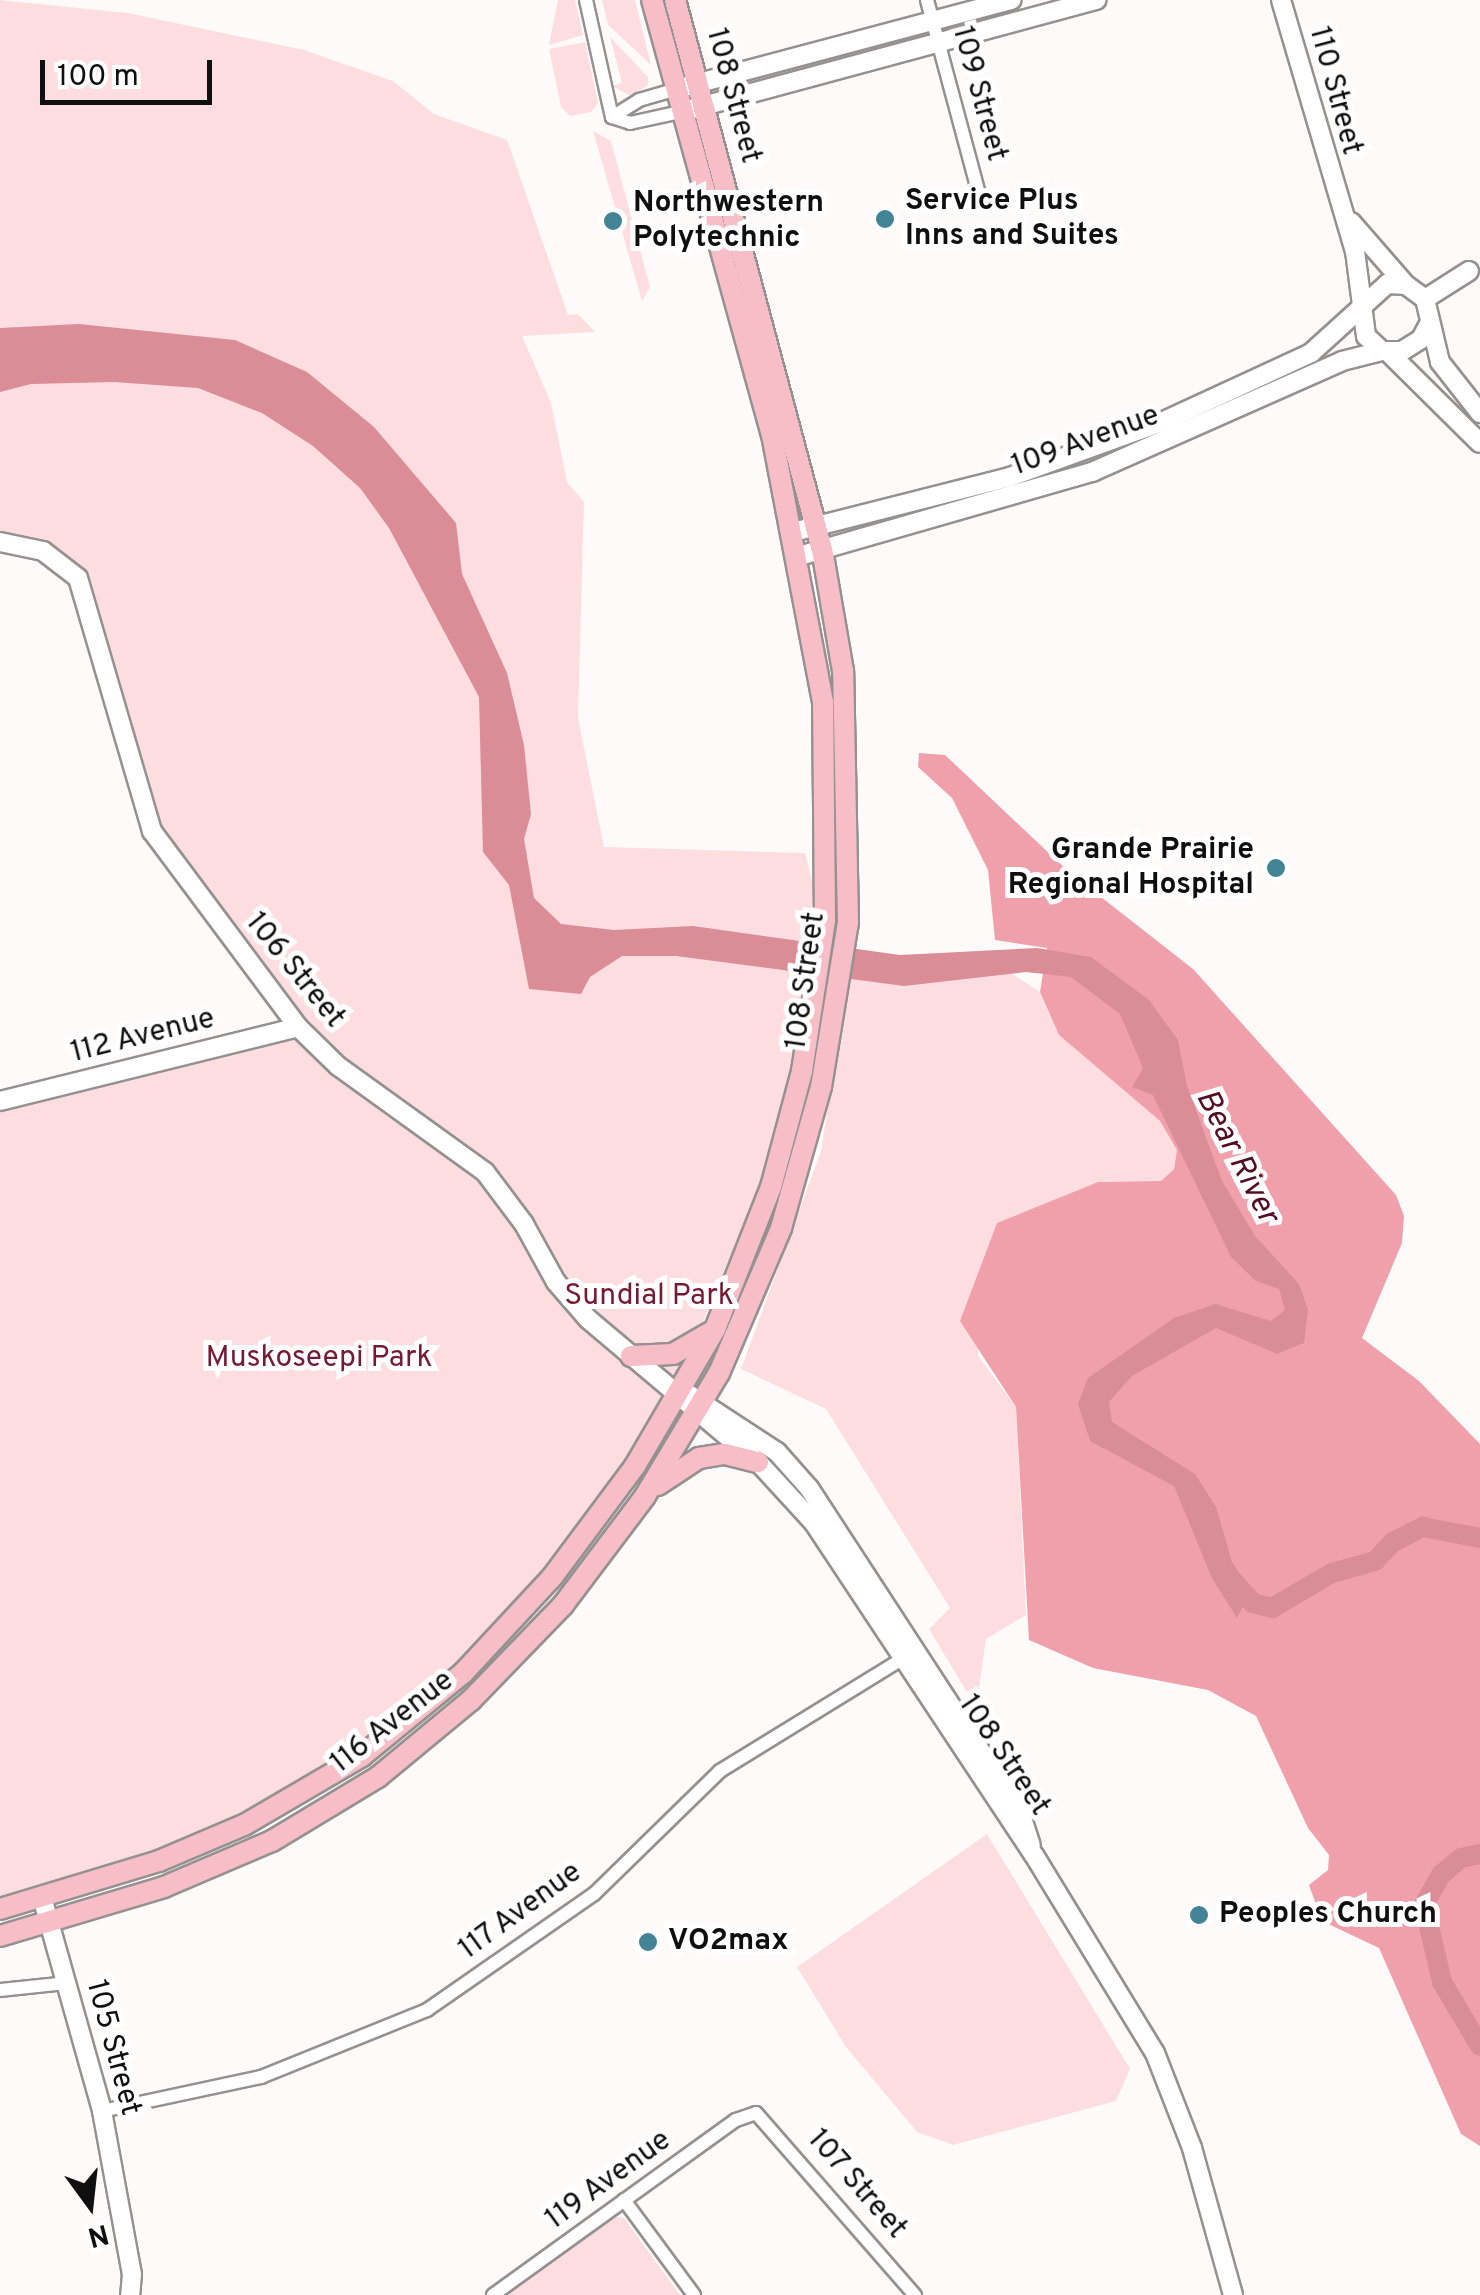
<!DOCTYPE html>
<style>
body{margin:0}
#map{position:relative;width:1480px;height:2295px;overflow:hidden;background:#fefafa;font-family:Overpass,sans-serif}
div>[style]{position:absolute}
.green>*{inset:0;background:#fedde1}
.forest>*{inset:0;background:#f0a0ab}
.water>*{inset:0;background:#da8c97}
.river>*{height:20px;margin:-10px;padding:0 10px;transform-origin:10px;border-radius:10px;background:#da8c97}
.roads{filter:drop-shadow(2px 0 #959191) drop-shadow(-2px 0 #959191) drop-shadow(0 2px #959191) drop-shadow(0 -2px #959191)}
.street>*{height:12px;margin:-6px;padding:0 6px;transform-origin:6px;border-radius:6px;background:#fff}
.secondary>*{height:18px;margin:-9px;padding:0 9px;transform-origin:9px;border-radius:9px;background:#fff}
.primary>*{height:20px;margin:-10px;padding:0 10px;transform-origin:10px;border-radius:10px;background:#f7bec7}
.dots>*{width:28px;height:28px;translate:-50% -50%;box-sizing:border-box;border:5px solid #fff;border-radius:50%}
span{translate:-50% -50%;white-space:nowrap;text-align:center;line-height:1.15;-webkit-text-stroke:10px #fff;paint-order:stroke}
.street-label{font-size:30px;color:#100f0f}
.poi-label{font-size:30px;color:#100f0f;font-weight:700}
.left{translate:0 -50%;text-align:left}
.right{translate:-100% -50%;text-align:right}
.park-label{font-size:30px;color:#761a33}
.water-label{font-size:32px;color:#530d21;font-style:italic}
.north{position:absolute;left:40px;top:2155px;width:100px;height:100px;-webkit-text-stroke:8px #fff;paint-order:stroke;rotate:165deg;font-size:28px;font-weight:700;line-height:40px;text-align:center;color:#100f0f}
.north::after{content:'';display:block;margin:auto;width:35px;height:45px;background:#100f0f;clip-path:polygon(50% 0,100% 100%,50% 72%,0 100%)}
.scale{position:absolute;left:40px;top:60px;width:172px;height:45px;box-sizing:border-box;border:5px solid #100f0f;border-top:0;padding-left:12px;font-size:30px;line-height:35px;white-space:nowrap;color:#100f0f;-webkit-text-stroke:8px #fff;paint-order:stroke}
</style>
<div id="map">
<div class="green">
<i style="clip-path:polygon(0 0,128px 13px,304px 50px,393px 81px,434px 114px,507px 140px,568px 315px,578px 314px,595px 332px,522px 336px,551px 403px,567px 482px,584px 502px,578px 718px,604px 847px,805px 853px,815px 893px,806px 1000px,773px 1153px,660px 1425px,635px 1466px,432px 1700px,244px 1825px,0 1908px,0 1111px,316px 1029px,181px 890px,162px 861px,122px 739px,91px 607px,50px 557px,0 547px)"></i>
<i style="clip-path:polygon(558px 0,575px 0,583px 35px,549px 45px)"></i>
<i style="clip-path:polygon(602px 0,635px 0,651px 65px,608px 25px)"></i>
<i style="clip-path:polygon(610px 37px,648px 77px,648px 85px,631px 96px,612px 86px,622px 83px)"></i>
<i style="clip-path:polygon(585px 42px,598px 103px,591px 112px,570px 116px,561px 107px,549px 49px)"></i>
<i style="clip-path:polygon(593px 131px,611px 141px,650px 287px,642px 301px)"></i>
<i style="clip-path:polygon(987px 958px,1040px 992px,1059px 1035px,1160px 1121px,1177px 1150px,1174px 1169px,1161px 1181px,1098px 1182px,998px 1223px,986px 1257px,978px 1356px,1016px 1407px,1026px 1615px,986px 1639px,976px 1707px,929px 1629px,950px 1608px,826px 1409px,741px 1369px,821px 1151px,851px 962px)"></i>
<i style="clip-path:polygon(987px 1834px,1130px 2069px,1116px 2101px,953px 2145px,917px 2132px,846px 2047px,797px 1967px)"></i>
<i style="clip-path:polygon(612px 2216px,624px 2218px,680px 2295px,505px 2295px)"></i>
</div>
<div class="forest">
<i style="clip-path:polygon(919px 753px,945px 755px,1069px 872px,1193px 969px,1396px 1195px,1404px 1216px,1402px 1243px,1362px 1338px,1419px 1381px,1480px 1444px,1480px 2146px,1461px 2134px,1379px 1948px,1322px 1921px,1309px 1885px,1328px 1870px,1329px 1855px,1308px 1828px,1256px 1716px,1208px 1690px,1093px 1668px,1029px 1640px,1016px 1407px,960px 1321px,997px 1223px,1098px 1182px,1161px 1181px,1174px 1169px,1177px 1150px,1160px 1121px,1059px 1035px,1040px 992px,1047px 948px,995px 940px,988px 870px,952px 798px,918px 767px)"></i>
</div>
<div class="water">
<i style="clip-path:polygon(79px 324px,235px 340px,307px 372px,374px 427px,456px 523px,462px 574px,507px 673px,524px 745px,531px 814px,524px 839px,534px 898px,561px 924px,614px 930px,693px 926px,900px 955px,1037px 948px,1091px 957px,1149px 1000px,1178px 1040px,1187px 1086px,1222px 1181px,1255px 1236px,1299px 1284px,1308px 1310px,1304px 1343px,1277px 1354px,1216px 1328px,1132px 1376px,1109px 1402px,1112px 1422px,1195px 1474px,1216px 1507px,1232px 1562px,1251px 1590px,1237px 1618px,1212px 1578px,1174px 1486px,1090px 1441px,1078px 1404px,1088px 1378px,1174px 1318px,1215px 1304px,1271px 1321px,1285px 1310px,1279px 1289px,1256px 1281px,1231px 1257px,1153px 1095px,1132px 1087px,1143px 1068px,1120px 1014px,1071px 977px,1026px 972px,904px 986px,676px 956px,622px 956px,590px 977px,581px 994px,529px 989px,509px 885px,483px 852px,479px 697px,389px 528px,360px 488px,313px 446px,262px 413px,198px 388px,114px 382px,31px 384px,0 392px,0 328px)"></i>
</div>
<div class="river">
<i style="left:1232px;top:1580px;width:31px;rotate:48deg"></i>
<i style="left:1253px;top:1603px;width:20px;rotate:15deg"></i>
<i style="left:1272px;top:1608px;width:69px;rotate:-30.3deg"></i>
<i style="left:1332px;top:1573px;width:45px;rotate:-15.6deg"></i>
<i style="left:1375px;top:1561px;width:26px;rotate:-47deg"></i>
<i style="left:1393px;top:1542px;width:34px;rotate:-27deg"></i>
<i style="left:1423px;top:1527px;width:58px;rotate:10.9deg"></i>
<i style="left:1480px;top:1854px;width:19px;rotate:168deg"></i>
<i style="left:1461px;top:1858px;width:26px;rotate:140deg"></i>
<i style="left:1441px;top:1875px;width:34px;rotate:120deg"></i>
<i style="left:1424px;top:1905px;width:79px;rotate:76.8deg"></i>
<i style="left:1442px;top:1982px;width:74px;rotate:59.3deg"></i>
</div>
<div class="roads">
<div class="street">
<i style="left:586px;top:0;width:120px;rotate:77.5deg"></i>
<i style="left:927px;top:0;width:209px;rotate:75deg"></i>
<i style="left:612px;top:117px;width:19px;rotate:18deg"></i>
<i style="left:630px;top:123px;width:51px;rotate:-12.4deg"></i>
<i style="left:612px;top:117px;width:32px;rotate:-32deg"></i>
<i style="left:639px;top:100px;width:36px;rotate:-16deg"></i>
<i style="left:0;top:1990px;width:67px;rotate:-6deg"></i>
<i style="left:102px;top:2111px;width:163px;rotate:-12.1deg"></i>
<i style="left:261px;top:2077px;width:179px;rotate:-22deg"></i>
<i style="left:427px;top:2010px;width:203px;rotate:-34.8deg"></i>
<i style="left:594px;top:1894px;width:176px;rotate:-44.3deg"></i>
<i style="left:720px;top:1771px;width:223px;rotate:-31.6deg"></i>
<i style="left:624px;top:2200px;width:118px;rotate:53.6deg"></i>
<i style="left:493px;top:2295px;width:299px;rotate:-35.8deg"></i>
<i style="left:736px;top:2120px;width:21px;rotate:-19deg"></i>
<i style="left:756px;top:2113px;width:242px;rotate:48.9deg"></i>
</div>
<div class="secondary">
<i style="left:1281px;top:0;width:262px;rotate:73.6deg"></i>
<i style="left:1355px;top:251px;width:86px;rotate:82.6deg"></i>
<i style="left:1366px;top:336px;width:22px;rotate:43deg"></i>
<i style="left:1382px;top:351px;width:20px"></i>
<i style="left:1402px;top:351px;width:22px;rotate:-32deg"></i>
<i style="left:1421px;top:339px;width:19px;rotate:-62deg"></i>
<i style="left:684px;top:87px;width:339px;rotate:-14.9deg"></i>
<i style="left:692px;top:109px;width:419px;rotate:-15.1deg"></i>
<i style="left:1351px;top:222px;width:84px;rotate:48.9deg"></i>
<i style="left:1425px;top:299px;width:52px;rotate:-32.5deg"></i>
<i style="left:1388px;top:352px;width:129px;rotate:44.7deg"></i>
<i style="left:793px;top:532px;width:221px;rotate:-14.2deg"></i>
<i style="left:1007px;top:478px;width:165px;rotate:-19.9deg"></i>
<i style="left:1162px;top:422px;width:164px;rotate:-24.8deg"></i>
<i style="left:1311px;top:353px;width:103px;rotate:-42.2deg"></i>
<i style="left:1387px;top:284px;width:19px;rotate:3deg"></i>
<i style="left:1406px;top:285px;width:24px;rotate:36deg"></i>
<i style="left:1425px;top:299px;width:65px;rotate:76.6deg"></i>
<i style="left:1440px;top:362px;width:65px;rotate:51.9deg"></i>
<i style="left:0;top:542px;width:44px;rotate:11.8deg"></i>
<i style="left:43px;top:551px;width:44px;rotate:37.6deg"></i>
<i style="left:78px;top:578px;width:264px;rotate:73.7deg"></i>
<i style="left:152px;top:831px;width:244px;rotate:53.3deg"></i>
<i style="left:298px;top:1027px;width:56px;rotate:44.3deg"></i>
<i style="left:338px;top:1066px;width:181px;rotate:35.8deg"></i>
<i style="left:485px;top:1172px;width:65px;rotate:53.1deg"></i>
<i style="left:524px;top:1224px;width:66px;rotate:61.1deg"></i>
<i style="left:556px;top:1282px;width:49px;rotate:49.1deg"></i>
<i style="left:588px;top:1319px;width:222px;rotate:40.1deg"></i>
<i style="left:758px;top:1462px;width:83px;rotate:47.4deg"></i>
<i style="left:814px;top:1523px;width:398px;rotate:56.5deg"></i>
<i style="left:1034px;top:1855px;width:232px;rotate:58.6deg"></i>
<i style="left:1155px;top:2053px;width:102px;rotate:68.7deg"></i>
<i style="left:1192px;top:2148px;width:153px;rotate:74.4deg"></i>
<i style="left:799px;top:556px;width:305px;rotate:-16deg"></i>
<i style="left:1092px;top:472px;width:274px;rotate:-23.9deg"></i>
<i style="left:1342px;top:361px;width:41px;rotate:-14deg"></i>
<i style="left:0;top:1101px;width:307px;rotate:-13.9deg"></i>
<i style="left:690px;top:1395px;width:104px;rotate:33.2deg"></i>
<i style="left:777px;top:1452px;width:48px;rotate:48.4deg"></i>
<i style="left:809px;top:1488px;width:387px;rotate:56.9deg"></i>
<i style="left:1020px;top:1812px;width:35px;rotate:72deg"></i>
<i style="left:42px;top:1897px;width:222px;rotate:74.3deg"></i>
<i style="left:102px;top:2111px;width:166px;rotate:79.6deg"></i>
<i style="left:132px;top:2274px;width:21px;rotate:95deg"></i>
</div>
<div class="primary">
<i style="left:631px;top:1356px;width:42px;rotate:-2.7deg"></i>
<i style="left:673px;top:1354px;width:42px;rotate:-30.3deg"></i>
<i style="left:658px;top:1485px;width:49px;rotate:-33.4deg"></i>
<i style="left:699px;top:1458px;width:26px;rotate:-9deg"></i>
<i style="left:725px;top:1454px;width:34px;rotate:14deg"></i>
<i style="left:0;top:1909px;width:166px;rotate:-16.8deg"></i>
<i style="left:159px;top:1861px;width:92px;rotate:-23deg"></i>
<i style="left:244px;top:1825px;width:137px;rotate:-30.3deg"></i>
<i style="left:362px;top:1756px;width:131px;rotate:-39.4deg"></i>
<i style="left:463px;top:1673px;width:132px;rotate:-47.1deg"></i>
<i style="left:553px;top:1576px;width:137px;rotate:-53.3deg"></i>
<i style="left:635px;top:1466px;width:159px;rotate:-59.7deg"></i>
<i style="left:715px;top:1329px;width:153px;rotate:-68.5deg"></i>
<i style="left:771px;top:1187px;width:120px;rotate:-75deg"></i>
<i style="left:802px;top:1071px;width:153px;rotate:-81.3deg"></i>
<i style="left:825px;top:920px;width:218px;rotate:-90.5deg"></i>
<i style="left:823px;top:702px;width:268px;rotate:-100.8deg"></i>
<i style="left:773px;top:439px;width:455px;rotate:-105.4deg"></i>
<i style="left:0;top:1936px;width:171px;rotate:-16.6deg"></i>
<i style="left:164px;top:1887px;width:117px;rotate:-23.1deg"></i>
<i style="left:272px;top:1841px;width:124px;rotate:-31.1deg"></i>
<i style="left:378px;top:1777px;width:121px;rotate:-39.6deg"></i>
<i style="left:471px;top:1700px;width:132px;rotate:-45.9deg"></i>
<i style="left:563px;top:1605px;width:136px;rotate:-53deg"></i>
<i style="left:645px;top:1496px;width:144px;rotate:-59deg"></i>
<i style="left:719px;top:1373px;width:158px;rotate:-66.8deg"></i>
<i style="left:781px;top:1228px;width:147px;rotate:-74.2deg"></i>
<i style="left:821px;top:1087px;width:166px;rotate:-80.7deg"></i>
<i style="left:848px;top:923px;width:252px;rotate:-91.1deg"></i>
<i style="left:843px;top:671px;width:123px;rotate:-99.8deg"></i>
<i style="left:822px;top:550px;width:569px;rotate:-104.96deg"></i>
</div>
</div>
<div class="dots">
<i style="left:885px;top:219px;background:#428396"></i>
<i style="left:613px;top:221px;background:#428396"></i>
<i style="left:1276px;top:868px;background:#428396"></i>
<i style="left:1199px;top:1915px;background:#428396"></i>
<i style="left:648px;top:1942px;background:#428396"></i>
</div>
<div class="street-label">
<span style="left:1334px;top:91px;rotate:75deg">110 Street</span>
<span style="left:978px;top:94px;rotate:75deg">109 Street</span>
<span style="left:732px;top:96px;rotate:75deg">108 Street</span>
<span style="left:1086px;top:442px;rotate:-20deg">109 Avenue</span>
<span style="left:294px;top:971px;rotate:51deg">106 Street</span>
<span style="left:807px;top:981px;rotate:-82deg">108 Street</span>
<span style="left:143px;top:1037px;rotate:-14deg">112 Avenue</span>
<span style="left:393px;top:1723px;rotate:-38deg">116 Avenue</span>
<span style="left:1003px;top:1756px;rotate:56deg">108 Street</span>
<span style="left:521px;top:1912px;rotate:-36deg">117 Avenue</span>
<span style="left:112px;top:2048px;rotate:75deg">105 Street</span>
<span style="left:609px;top:2181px;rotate:-36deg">119 Avenue</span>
<span style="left:856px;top:2185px;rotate:49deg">107 Street</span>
</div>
<div class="poi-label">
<span class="left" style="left:905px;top:219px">Service Plus<br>Inns and Suites</span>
<span class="left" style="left:633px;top:221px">Northwestern<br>Polytechnic</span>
<span class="right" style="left:1254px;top:868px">Grande Prairie<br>Regional Hospital</span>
<span class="left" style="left:1219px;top:1915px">Peoples Church</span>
<span class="left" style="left:668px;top:1942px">VO2max</span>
</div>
<div class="park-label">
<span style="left:649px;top:1297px">Sundial Park</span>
<span style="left:319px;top:1359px">Muskoseepi Park</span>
</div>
<div class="water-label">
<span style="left:1236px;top:1157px;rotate:63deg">Bear River</span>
</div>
<div class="north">N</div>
<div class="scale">100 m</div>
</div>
